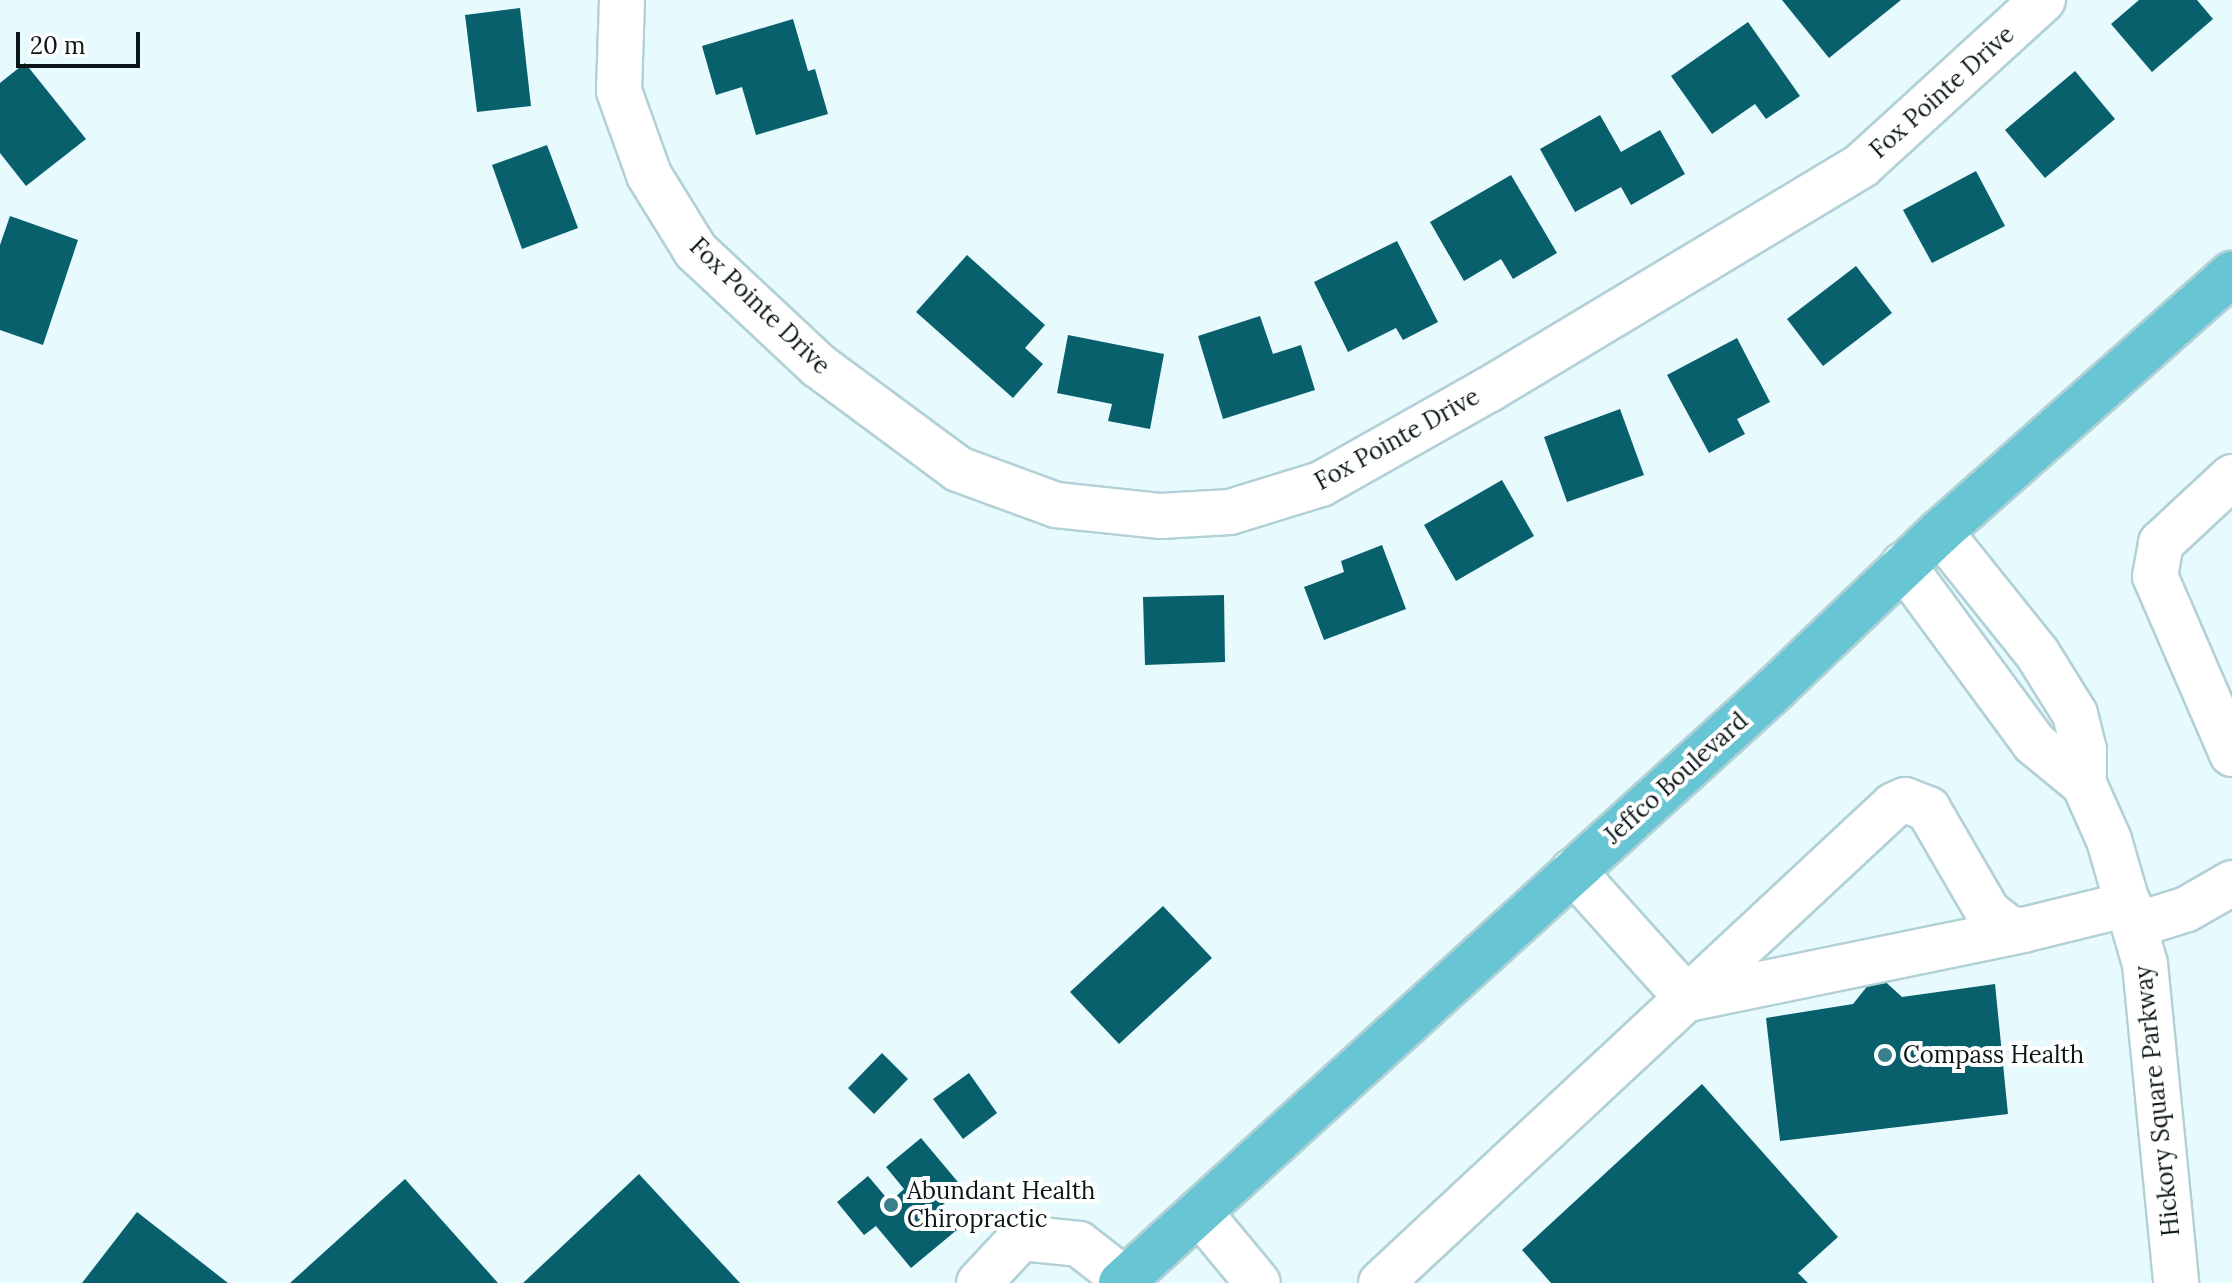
<!DOCTYPE html>
<style>
body{margin:0}
#map{position:relative;width:2232px;height:1283px;overflow:hidden;background:#e7fafe;font-family:Lora,serif}
div>[style]{position:absolute}
.building>*{inset:0;background:#08606d}
.roads{filter:drop-shadow(2px 0 #b2d1d7) drop-shadow(-2px 0 #b2d1d7) drop-shadow(0 2px #b2d1d7) drop-shadow(0 -2px #b2d1d7)}
.minor>*{height:44px;margin:-22px;padding:0 22px;transform-origin:22px;border-radius:22px;background:#fff}
.major>*{height:44px;margin:-22px;padding:0 22px;transform-origin:22px;border-radius:22px;background:#68c5d3}
.dots>*{width:22px;height:22px;translate:-50% -50%;box-sizing:border-box;border:4px solid #fff;border-radius:50%}
span{translate:-50% -50%;white-space:nowrap;text-align:center;line-height:1.15;-webkit-text-stroke:8px #fff;paint-order:stroke}
.street-label{font-size:24px;color:#0a1618}
.poi-label{font-size:24px;color:#0a1618}
.left{translate:0 -50%;text-align:left}
.scale{position:absolute;left:16px;top:32px;width:124px;height:36px;box-sizing:border-box;border:4px solid #0a1618;border-top:0;padding-left:10px;font-size:24px;line-height:28px;white-space:nowrap;color:#0a1618;-webkit-text-stroke:6px #fff;paint-order:stroke}
</style>
<div id="map">
<div class="building">
<i style="clip-path:polygon(1782px 0,1901px 0,1829px 58px)"></i>
<i style="clip-path:polygon(2139px 0,2197px 0,2213px 19px,2152px 72px,2111px 24px)"></i>
<i style="clip-path:polygon(520px 8px,531px 106px,477px 112px,465px 15px)"></i>
<i style="clip-path:polygon(793px 19px,808px 71px,815px 69px,828px 114px,756px 135px,742px 87px,716px 95px,702px 46px)"></i>
<i style="clip-path:polygon(1748px 22px,1800px 96px,1766px 119px,1755px 104px,1712px 134px,1671px 76px)"></i>
<i style="clip-path:polygon(25px 63px,86px 139px,26px 186px,0 153px,0 83px)"></i>
<i style="clip-path:polygon(2075px 71px,2115px 119px,2045px 178px,2005px 130px)"></i>
<i style="clip-path:polygon(1600px 115px,1621px 152px,1660px 130px,1685px 174px,1631px 205px,1621px 187px,1575px 212px,1540px 149px)"></i>
<i style="clip-path:polygon(547px 145px,578px 228px,522px 249px,492px 165px)"></i>
<i style="clip-path:polygon(1976px 171px,2005px 226px,1932px 263px,1903px 210px)"></i>
<i style="clip-path:polygon(1511px 175px,1557px 253px,1513px 279px,1501px 259px,1464px 281px,1430px 222px)"></i>
<i style="clip-path:polygon(10px 216px,78px 240px,43px 345px,0 330px,0 245px)"></i>
<i style="clip-path:polygon(1397px 241px,1438px 322px,1403px 340px,1396px 328px,1348px 352px,1314px 282px)"></i>
<i style="clip-path:polygon(967px 255px,1045px 325px,1025px 348px,1043px 364px,1013px 398px,916px 312px)"></i>
<i style="clip-path:polygon(1856px 266px,1892px 313px,1823px 366px,1787px 319px)"></i>
<i style="clip-path:polygon(1260px 316px,1273px 354px,1301px 345px,1315px 390px,1223px 419px,1198px 336px)"></i>
<i style="clip-path:polygon(1068px 335px,1164px 354px,1150px 429px,1108px 421px,1112px 404px,1057px 393px)"></i>
<i style="clip-path:polygon(1737px 338px,1770px 402px,1737px 419px,1745px 434px,1709px 453px,1667px 375px)"></i>
<i style="clip-path:polygon(1620px 409px,1644px 475px,1567px 502px,1544px 437px)"></i>
<i style="clip-path:polygon(1502px 480px,1534px 536px,1456px 581px,1424px 525px)"></i>
<i style="clip-path:polygon(1382px 545px,1406px 609px,1324px 640px,1304px 587px,1344px 572px,1341px 561px)"></i>
<i style="clip-path:polygon(1224px 595px,1225px 662px,1145px 665px,1143px 597px)"></i>
<i style="clip-path:polygon(1163px 906px,1212px 958px,1119px 1044px,1070px 992px)"></i>
<i style="clip-path:polygon(1877px 974px,1902px 997px,1995px 984px,2008px 1114px,1780px 1141px,1766px 1018px,1853px 1004px)"></i>
<i style="clip-path:polygon(882px 1053px,908px 1079px,874px 1114px,848px 1088px)"></i>
<i style="clip-path:polygon(969px 1073px,997px 1113px,963px 1139px,933px 1099px)"></i>
<i style="clip-path:polygon(1702px 1084px,1838px 1237px,1798px 1273px,1808px 1283px,1551px 1283px,1522px 1250px)"></i>
<i style="clip-path:polygon(921px 1138px,963px 1188px,939px 1208px,958px 1229px,911px 1268px,876px 1226px,864px 1235px,837px 1202px,868px 1176px,890px 1202px,904px 1189px,886px 1167px)"></i>
<i style="clip-path:polygon(639px 1174px,740px 1283px,523px 1283px)"></i>
<i style="clip-path:polygon(405px 1179px,498px 1283px,290px 1283px)"></i>
<i style="clip-path:polygon(137px 1212px,228px 1283px,82px 1283px)"></i>
</div>
<div class="roads">
<div class="minor">
<i style="left:622px;top:0;width:91px;rotate:91.9deg"></i>
<i style="left:619px;top:91px;width:89px;rotate:70.3deg"></i>
<i style="left:649px;top:175px;width:89px;rotate:58.3deg"></i>
<i style="left:696px;top:251px;width:168px;rotate:43.1deg"></i>
<i style="left:819px;top:366px;width:173px;rotate:36.5deg"></i>
<i style="left:958px;top:469px;width:104px;rotate:20.2deg"></i>
<i style="left:1056px;top:505px;width:106px;rotate:6deg"></i>
<i style="left:1161px;top:516px;width:69px;rotate:-3.3deg"></i>
<i style="left:1230px;top:512px;width:95px;rotate:-17.1deg"></i>
<i style="left:1321px;top:484px;width:192px;rotate:-29.4deg"></i>
<i style="left:1488px;top:390px;width:436px;rotate:-31deg"></i>
<i style="left:1862px;top:165px;width:245px;rotate:-42.4deg"></i>
<i style="left:2232px;top:477px;width:97px;rotate:137.1deg"></i>
<i style="left:2161px;top:543px;width:34px;rotate:100deg"></i>
<i style="left:2155px;top:576px;width:194px;rotate:66.6deg"></i>
<i style="left:1940px;top:532px;width:155px;rotate:51.3deg"></i>
<i style="left:2037px;top:653px;width:72px;rotate:58.1deg"></i>
<i style="left:2075px;top:714px;width:37px;rotate:76deg"></i>
<i style="left:2084px;top:750px;width:34px;rotate:90deg"></i>
<i style="left:2084px;top:784px;width:61px;rotate:65.9deg"></i>
<i style="left:2109px;top:840px;width:129px;rotate:73.8deg"></i>
<i style="left:2145px;top:964px;width:321px;rotate:84.4deg"></i>
<i style="left:1903px;top:565px;width:221px;rotate:53.6deg"></i>
<i style="left:2034px;top:743px;width:65px;rotate:39.4deg"></i>
<i style="left:1573px;top:871px;width:172px;rotate:48.1deg"></i>
<i style="left:1688px;top:999px;width:342px;rotate:-11.6deg"></i>
<i style="left:2136px;top:925px;width:53px;rotate:-17.4deg"></i>
<i style="left:2187px;top:909px;width:52px;rotate:-30deg"></i>
<i style="left:1199px;top:1212px;width:92px;rotate:50.3deg"></i>
<i style="left:979px;top:1283px;width:62px;rotate:-47deg"></i>
<i style="left:1021px;top:1238px;width:58px;rotate:5.9deg"></i>
<i style="left:1079px;top:1244px;width:58px;rotate:38deg"></i>
<i style="left:1381px;top:1283px;width:701px;rotate:-42.98deg"></i>
<i style="left:1894px;top:805px;width:12px;rotate:-24deg"></i>
<i style="left:1905px;top:800px;width:25px;rotate:21deg"></i>
<i style="left:1928px;top:809px;width:119px;rotate:59.8deg"></i>
<i style="left:1988px;top:912px;width:28px;rotate:38deg"></i>
<i style="left:2010px;top:929px;width:13px;rotate:4deg"></i>
<i style="left:2023px;top:930px;width:109px;rotate:-13.8deg"></i>
</div>
<div class="major">
<i style="left:1121px;top:1283px;width:885px;rotate:-42.25deg"></i>
<i style="left:1776px;top:688px;width:226px;rotate:-43.6deg"></i>
<i style="left:1940px;top:532px;width:390px;rotate:-41.5deg"></i>
</div>
</div>
<div class="dots">
<i style="left:1885px;top:1055px;background:#3a7f8c"></i>
<i style="left:891px;top:1205px;background:#3a7f8c"></i>
</div>
<div class="street-label">
<span style="left:1942px;top:92px;rotate:-42deg">Fox Pointe Drive</span>
<span style="left:760px;top:306px;rotate:44deg">Fox Pointe Drive</span>
<span style="left:1397px;top:439px;rotate:-29deg">Fox Pointe Drive</span>
<span style="left:1676px;top:778px;rotate:-42deg">Jeffco Boulevard</span>
<span style="left:2157px;top:1101px;rotate:-96deg">Hickory Square Parkway</span>
</div>
<div class="poi-label">
<span class="left" style="left:1903px;top:1055px">Compass Health</span>
<span class="left" style="left:907px;top:1205px">Abundant Health<br>Chiropractic</span>
</div>
<div class="scale">20 m</div>
</div>
